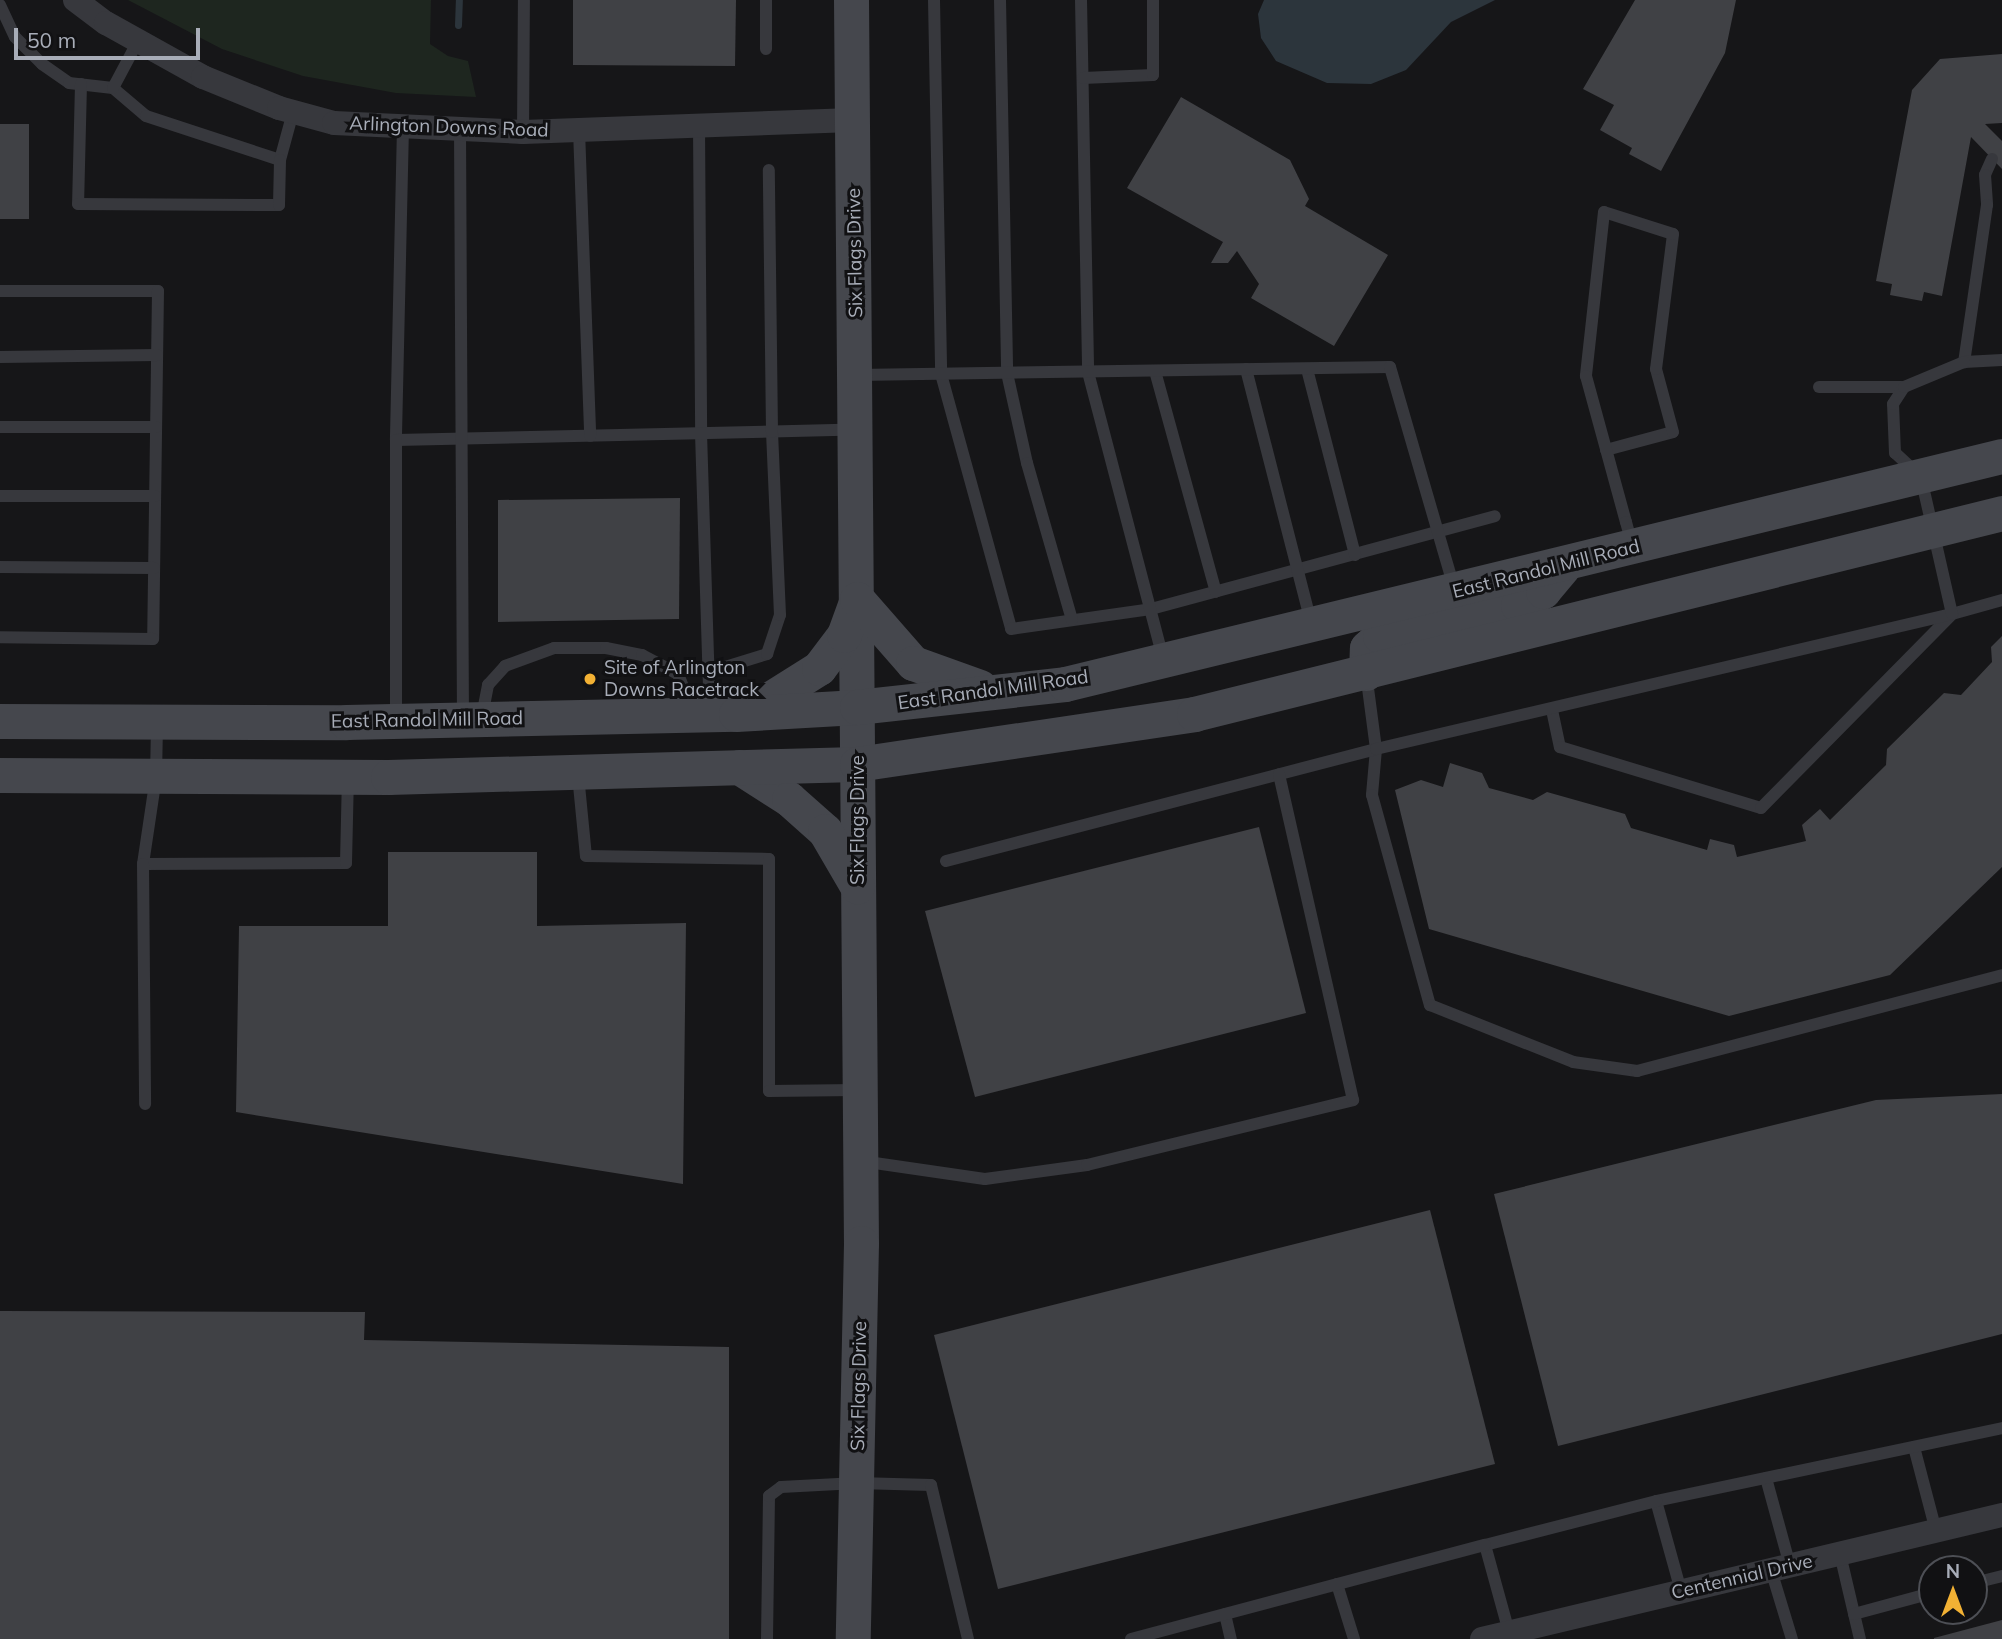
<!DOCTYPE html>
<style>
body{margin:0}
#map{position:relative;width:2002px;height:1639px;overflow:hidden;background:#161618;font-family:Mulish,sans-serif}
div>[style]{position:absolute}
.green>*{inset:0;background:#1e261f}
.water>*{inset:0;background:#2c353c}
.stream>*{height:7px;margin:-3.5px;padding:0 3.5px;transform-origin:3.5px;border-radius:3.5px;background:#2c353c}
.building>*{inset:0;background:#404145}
.lane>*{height:12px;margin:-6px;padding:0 6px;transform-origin:6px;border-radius:6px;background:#37383d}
.street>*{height:24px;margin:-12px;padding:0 12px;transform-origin:12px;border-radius:12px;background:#37383d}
.secondary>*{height:35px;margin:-17.5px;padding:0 17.5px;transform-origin:17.5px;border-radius:17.5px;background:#45474d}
.dots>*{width:19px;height:19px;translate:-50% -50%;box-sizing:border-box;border:4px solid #111113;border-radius:50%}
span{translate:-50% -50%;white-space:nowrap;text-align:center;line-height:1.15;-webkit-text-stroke:6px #111113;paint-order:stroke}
.street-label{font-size:19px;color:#a8adb8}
.poi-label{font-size:19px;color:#a8adb8}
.left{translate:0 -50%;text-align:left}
.north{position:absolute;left:1918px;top:1555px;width:70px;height:70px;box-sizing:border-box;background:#111113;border:2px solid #4d4f55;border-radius:50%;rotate:0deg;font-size:19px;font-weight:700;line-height:28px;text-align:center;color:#a8adb8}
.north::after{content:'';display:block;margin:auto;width:24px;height:32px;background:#f2b134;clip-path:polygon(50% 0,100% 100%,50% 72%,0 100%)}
.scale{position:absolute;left:14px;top:28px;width:186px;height:32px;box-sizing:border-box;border:4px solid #a8adb8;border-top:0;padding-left:9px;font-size:21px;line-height:24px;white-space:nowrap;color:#a8adb8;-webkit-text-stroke:5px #111113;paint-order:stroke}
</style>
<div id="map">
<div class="green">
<i style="clip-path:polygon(128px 0,431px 0,430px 44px,448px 56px,468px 61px,476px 97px,396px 93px,303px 76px,222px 49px)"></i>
</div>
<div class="water">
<i style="clip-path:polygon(1264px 0,1495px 0,1451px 22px,1406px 70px,1371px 84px,1327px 83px,1276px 61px,1261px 38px,1258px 14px)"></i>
</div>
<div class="stream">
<i style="left:458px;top:25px;width:25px;rotate:-88deg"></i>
</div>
<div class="building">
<i style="clip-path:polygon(573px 0,736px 0,735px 66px,573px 65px)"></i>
<i style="clip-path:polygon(1635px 0,1736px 0,1725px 53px,1661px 171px,1629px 154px,1632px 148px,1600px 130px,1614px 105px,1583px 89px)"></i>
<i style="clip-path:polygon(2002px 54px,2002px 123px,1985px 124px,2002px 141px,2002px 169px,1971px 137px,1942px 296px,1924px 292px,1922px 301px,1890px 295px,1892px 284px,1876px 281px,1912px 90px,1940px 59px)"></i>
<i style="clip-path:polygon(1181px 97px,1290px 160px,1309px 199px,1305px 206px,1388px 255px,1334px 346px,1251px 298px,1259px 284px,1237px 251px,1228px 263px,1211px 263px,1223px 242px,1127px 188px)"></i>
<i style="clip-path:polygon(0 124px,29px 124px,29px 219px,0 219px)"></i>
<i style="clip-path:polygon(680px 498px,679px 619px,498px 622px,498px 500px)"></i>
<i style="clip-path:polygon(2002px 636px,2002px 867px,1890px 975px,1729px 1016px,1429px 929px,1395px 790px,1421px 780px,1443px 787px,1450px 763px,1482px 773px,1489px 788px,1533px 800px,1547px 792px,1625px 814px,1631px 828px,1707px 850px,1710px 839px,1734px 845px,1737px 857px,1806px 841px,1802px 825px,1820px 809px,1830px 820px,1886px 765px,1887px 749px,1944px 693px,1961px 695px,1992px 662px,1991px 647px)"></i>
<i style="clip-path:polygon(1259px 827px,1306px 1013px,975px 1097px,925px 911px)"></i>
<i style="clip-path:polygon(388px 852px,537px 852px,537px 926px,686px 923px,683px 1184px,236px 1112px,239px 926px,388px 926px)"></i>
<i style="clip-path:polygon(2002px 1094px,2002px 1334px,1558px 1446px,1494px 1194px,1876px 1100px)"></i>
<i style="clip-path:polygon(1430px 1210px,1495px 1464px,998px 1589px,934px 1335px)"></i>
<i style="clip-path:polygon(0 1311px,365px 1312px,364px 1340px,729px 1347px,729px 1639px,0 1639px)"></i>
<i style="clip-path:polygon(2002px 1620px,2002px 1639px,1934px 1639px,1934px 1638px)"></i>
</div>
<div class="lane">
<i style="left:934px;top:0;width:374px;rotate:88.9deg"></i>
<i style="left:941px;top:374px;width:264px;rotate:74.6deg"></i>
<i style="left:1011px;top:629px;width:141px;rotate:-8.1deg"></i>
<i style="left:1151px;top:609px;width:356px;rotate:-15.1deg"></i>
<i style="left:1000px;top:0;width:373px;rotate:88.9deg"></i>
<i style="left:1007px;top:373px;width:92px;rotate:77.5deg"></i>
<i style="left:1027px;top:463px;width:163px;rotate:74deg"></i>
<i style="left:1081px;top:0;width:372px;rotate:88.9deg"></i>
<i style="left:1088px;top:372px;width:296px;rotate:75.3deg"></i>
<i style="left:0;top:5px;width:35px;rotate:65deg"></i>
<i style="left:15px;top:37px;width:38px;rotate:45deg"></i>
<i style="left:42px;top:64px;width:33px;rotate:35deg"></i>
<i style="left:69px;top:83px;width:44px;rotate:6.5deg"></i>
<i style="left:113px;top:88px;width:43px;rotate:40.3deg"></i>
<i style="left:146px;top:116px;width:141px;rotate:18.2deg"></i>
<i style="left:280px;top:160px;width:50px;rotate:-74.8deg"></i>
<i style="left:766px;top:49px;width:49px;rotate:-90deg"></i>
<i style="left:1083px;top:78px;width:70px;rotate:-2.5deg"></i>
<i style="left:1153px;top:75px;width:75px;rotate:-90deg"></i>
<i style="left:81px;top:84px;width:120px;rotate:91.4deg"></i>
<i style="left:78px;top:204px;width:201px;rotate:0.3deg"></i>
<i style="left:279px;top:205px;width:45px;rotate:-88.7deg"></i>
<i style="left:113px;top:88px;width:53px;rotate:-62deg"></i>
<i style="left:699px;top:126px;width:307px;rotate:89.6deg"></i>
<i style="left:701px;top:433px;width:280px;rotate:88.2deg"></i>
<i style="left:403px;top:127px;width:313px;rotate:91.3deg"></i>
<i style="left:396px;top:440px;width:458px;rotate:-1.3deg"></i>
<i style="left:460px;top:129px;width:588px;rotate:89.71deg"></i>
<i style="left:579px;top:130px;width:306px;rotate:87.9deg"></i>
<i style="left:523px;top:132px;width:132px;rotate:-89.6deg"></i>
<i style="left:1992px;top:159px;width:17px;rotate:114deg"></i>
<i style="left:1985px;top:175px;width:30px;rotate:86deg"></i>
<i style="left:1987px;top:205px;width:159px;rotate:98.3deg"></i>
<i style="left:1964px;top:362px;width:38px;rotate:-3deg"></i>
<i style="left:0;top:291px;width:158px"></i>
<i style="left:158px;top:291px;width:348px;rotate:90.8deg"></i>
<i style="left:153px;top:639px;width:153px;rotate:-179.3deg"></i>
<i style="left:0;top:357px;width:157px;rotate:-0.7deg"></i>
<i style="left:1246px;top:369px;width:261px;rotate:75.6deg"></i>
<i style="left:1307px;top:369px;width:192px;rotate:75.5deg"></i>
<i style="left:1155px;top:371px;width:229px;rotate:74.6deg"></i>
<i style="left:857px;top:375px;width:533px;rotate:-0.86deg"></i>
<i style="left:1390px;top:367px;width:229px;rotate:73.8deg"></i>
<i style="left:1819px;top:387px;width:85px"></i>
<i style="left:0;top:427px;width:156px"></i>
<i style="left:1606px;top:450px;width:69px;rotate:-15deg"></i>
<i style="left:1673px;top:432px;width:65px;rotate:-105.1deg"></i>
<i style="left:1656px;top:369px;width:136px;rotate:-82.8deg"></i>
<i style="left:1673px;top:234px;width:72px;rotate:-162.3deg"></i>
<i style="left:1604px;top:212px;width:165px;rotate:96.3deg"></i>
<i style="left:1586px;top:376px;width:151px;rotate:74.7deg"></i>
<i style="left:1626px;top:522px;width:23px;rotate:75deg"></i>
<i style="left:0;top:496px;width:155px"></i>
<i style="left:0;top:567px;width:154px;rotate:0.4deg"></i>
<i style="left:709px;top:672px;width:61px;rotate:-17.2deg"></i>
<i style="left:767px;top:654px;width:41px;rotate:-71.6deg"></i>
<i style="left:780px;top:615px;width:183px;rotate:-92.5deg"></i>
<i style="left:772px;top:432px;width:262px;rotate:-90.7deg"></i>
<i style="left:1366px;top:673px;width:77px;rotate:82.5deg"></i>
<i style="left:1376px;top:749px;width:46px;rotate:95deg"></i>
<i style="left:1372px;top:795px;width:218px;rotate:74.6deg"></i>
<i style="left:1430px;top:1005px;width:154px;rotate:21.7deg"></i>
<i style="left:1573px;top:1062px;width:65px;rotate:8deg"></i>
<i style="left:1637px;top:1071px;width:377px;rotate:-14.7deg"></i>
<i style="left:1552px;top:710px;width:38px;rotate:78deg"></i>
<i style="left:1560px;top:747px;width:210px;rotate:16.9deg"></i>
<i style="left:1761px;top:808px;width:272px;rotate:-45.4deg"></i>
<i style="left:1952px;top:614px;width:52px;rotate:-15.6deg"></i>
<i style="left:482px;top:716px;width:32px;rotate:-79deg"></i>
<i style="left:488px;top:685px;width:25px;rotate:-48deg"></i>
<i style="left:505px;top:666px;width:52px;rotate:-20.2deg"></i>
<i style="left:554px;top:648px;width:52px"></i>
<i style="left:606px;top:648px;width:37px;rotate:11deg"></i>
<i style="left:642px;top:655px;width:41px;rotate:27.8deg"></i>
<i style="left:678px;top:674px;width:41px;rotate:68.5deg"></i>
<i style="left:396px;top:719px;width:279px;rotate:-90deg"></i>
<i style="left:157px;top:725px;width:52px;rotate:91.1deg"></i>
<i style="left:156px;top:777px;width:88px;rotate:98.5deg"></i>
<i style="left:143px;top:864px;width:203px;rotate:-0.3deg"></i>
<i style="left:346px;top:863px;width:85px;rotate:-88.7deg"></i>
<i style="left:578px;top:775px;width:81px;rotate:84.4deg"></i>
<i style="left:586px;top:856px;width:183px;rotate:0.9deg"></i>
<i style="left:769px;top:859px;width:232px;rotate:90deg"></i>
<i style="left:769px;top:1091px;width:87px;rotate:-0.7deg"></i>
<i style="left:946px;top:861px;width:444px;rotate:-14.6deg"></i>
<i style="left:1376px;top:749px;width:592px;rotate:-13.19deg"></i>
<i style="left:1952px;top:614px;width:140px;rotate:-102.8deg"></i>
<i style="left:1921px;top:477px;width:35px;rotate:-137deg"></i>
<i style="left:1895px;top:453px;width:49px;rotate:-92.3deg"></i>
<i style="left:1893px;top:404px;width:20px;rotate:-57deg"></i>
<i style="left:1904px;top:387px;width:65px;rotate:-22.6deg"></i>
<i style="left:143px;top:864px;width:240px;rotate:89.5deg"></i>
<i style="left:861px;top:1161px;width:125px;rotate:8.3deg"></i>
<i style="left:985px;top:1179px;width:103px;rotate:-7.8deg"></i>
<i style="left:1087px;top:1165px;width:274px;rotate:-13.7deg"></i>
<i style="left:1353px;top:1100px;width:334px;rotate:-102.8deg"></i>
<i style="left:1914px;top:1447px;width:87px;rotate:75.3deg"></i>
<i style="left:1766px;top:1478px;width:91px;rotate:74.7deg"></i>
<i style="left:1840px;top:1554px;width:87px;rotate:76.8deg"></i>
<i style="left:1771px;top:1570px;width:72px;rotate:73.1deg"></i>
<i style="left:1974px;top:1583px;width:29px;rotate:-14deg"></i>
<i style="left:1337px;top:1584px;width:58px;rotate:72.8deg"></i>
<i style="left:1681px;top:1591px;width:93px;rotate:-105.5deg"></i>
<i style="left:1656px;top:1501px;width:354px;rotate:-11.9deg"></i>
<i style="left:1225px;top:1614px;width:26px;rotate:77deg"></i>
<i style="left:1854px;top:1614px;width:81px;rotate:-15.1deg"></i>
<i style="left:1509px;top:1632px;width:90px;rotate:-105.4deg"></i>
<i style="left:1485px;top:1545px;width:177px;rotate:-14.4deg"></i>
<i style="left:767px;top:1639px;width:143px;rotate:-89.2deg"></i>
<i style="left:769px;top:1496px;width:15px;rotate:-37deg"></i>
<i style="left:781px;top:1487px;width:76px;rotate:-3deg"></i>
<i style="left:857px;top:1483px;width:74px;rotate:1.5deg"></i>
<i style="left:931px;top:1485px;width:158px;rotate:76.5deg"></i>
<i style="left:1131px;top:1639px;width:366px;rotate:-14.9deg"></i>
</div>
<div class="street">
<i style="left:75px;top:0;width:39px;rotate:37deg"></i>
<i style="left:106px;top:23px;width:111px;rotate:29.1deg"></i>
<i style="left:203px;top:77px;width:82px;rotate:22.2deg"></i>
<i style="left:279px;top:108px;width:57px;rotate:15.3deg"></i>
<i style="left:334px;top:123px;width:189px;rotate:2.7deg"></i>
<i style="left:523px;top:132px;width:330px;rotate:-2.1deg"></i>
<i style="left:1482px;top:1639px;width:535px;rotate:-13.41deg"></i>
</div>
<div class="secondary">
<i style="left:851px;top:0;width:1243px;rotate:89.54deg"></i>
<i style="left:861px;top:1243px;width:396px;rotate:91.2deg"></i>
<i style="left:1366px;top:673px;width:25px;rotate:-88deg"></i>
<i style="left:1367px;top:648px;width:18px;rotate:-43deg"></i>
<i style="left:1380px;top:636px;width:141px;rotate:-12.7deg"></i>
<i style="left:1518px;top:605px;width:29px;rotate:-29deg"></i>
<i style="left:1543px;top:591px;width:31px;rotate:-50deg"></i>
<i style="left:752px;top:710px;width:79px;rotate:-32.1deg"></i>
<i style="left:819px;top:668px;width:41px;rotate:-52.9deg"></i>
<i style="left:844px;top:635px;width:38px;rotate:-70deg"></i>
<i style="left:857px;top:599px;width:85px;rotate:48.8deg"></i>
<i style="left:913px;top:663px;width:71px;rotate:19.7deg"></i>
<i style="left:0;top:721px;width:346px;rotate:0.2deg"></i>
<i style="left:346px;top:722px;width:390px;rotate:-1.2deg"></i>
<i style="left:736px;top:714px;width:121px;rotate:-3.3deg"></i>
<i style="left:857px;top:707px;width:209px;rotate:-6.3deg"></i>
<i style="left:1065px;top:684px;width:964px;rotate:-13.68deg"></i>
<i style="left:739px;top:767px;width:59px;rotate:32.6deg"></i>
<i style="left:789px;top:799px;width:48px;rotate:41.6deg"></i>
<i style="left:825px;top:831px;width:64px;rotate:59.8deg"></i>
<i style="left:0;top:775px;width:388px;rotate:0.3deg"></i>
<i style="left:388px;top:777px;width:469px;rotate:-1.6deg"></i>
<i style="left:857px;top:764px;width:341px;rotate:-8.4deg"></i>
<i style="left:1194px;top:714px;width:833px;rotate:-13.97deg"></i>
</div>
<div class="dots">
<i style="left:590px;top:679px;background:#f2b134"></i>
</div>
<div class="street-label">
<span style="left:449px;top:127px;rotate:2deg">Arlington Downs Road</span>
<span style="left:855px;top:253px;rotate:-91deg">Six Flags Drive</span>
<span style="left:1546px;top:569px;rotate:-14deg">East Randol Mill Road</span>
<span style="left:993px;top:690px;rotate:-8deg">East Randol Mill Road</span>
<span style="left:427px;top:720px;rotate:-1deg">East Randol Mill Road</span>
<span style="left:858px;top:820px;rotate:-90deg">Six Flags Drive</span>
<span style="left:859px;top:1386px;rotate:-89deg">Six Flags Drive</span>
<span style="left:1742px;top:1577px;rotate:-13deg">Centennial Drive</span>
</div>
<div class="poi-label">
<span class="left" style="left:604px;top:679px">Site of Arlington<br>Downs Racetrack</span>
</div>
<div class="north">N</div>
<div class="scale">50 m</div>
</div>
